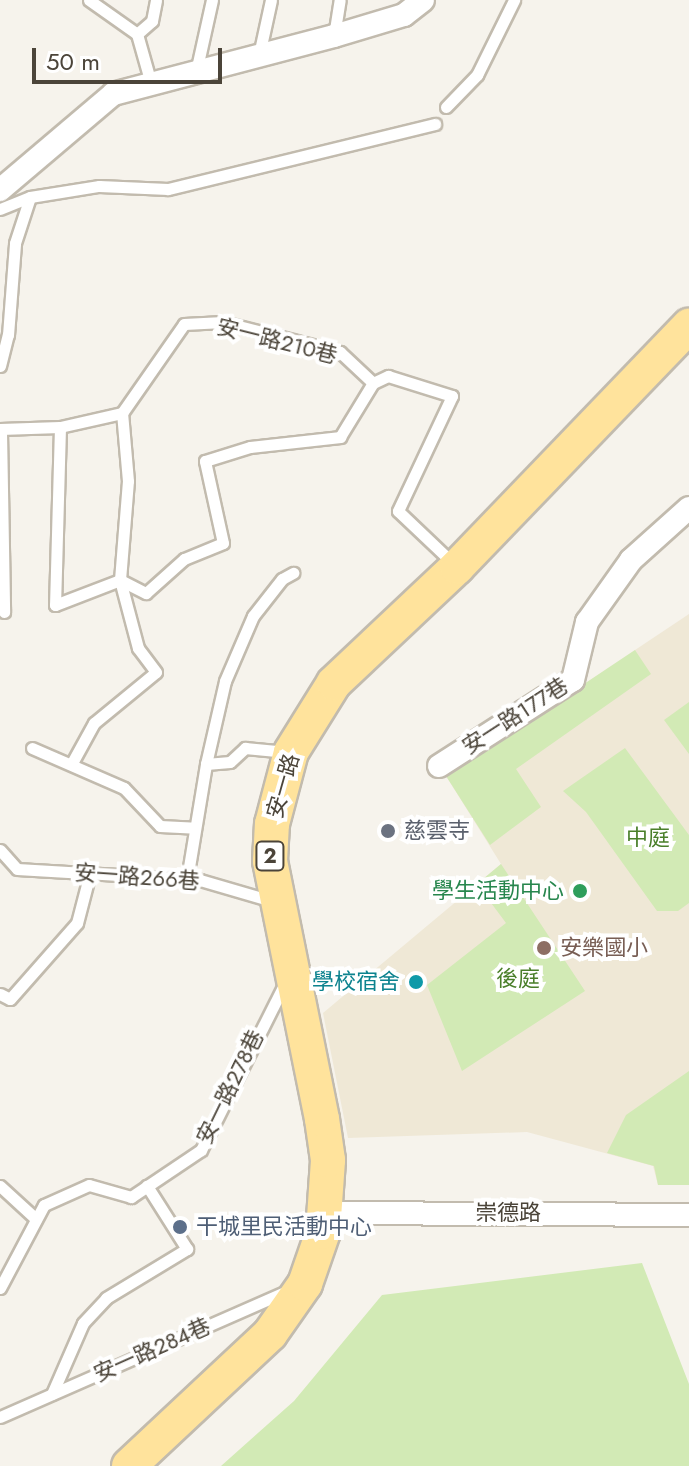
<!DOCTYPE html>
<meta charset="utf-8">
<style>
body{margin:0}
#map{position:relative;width:689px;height:1466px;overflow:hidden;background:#f6f3ec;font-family:Jost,"Noto Sans TC",sans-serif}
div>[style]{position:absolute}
.education>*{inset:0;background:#efe8d6}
.green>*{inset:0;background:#d2eab5}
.roads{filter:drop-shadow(2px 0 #c2bbae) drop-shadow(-2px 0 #c2bbae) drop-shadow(0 2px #c2bbae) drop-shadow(0 -2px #c2bbae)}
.service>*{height:11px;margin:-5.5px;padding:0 5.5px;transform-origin:5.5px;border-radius:5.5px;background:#fff}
.minor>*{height:22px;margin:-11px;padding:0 11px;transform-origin:11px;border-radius:11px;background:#fff}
.primary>*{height:34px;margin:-17px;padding:0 17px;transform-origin:17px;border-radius:17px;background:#ffe39c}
.dots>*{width:22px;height:22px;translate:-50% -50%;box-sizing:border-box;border:4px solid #fff;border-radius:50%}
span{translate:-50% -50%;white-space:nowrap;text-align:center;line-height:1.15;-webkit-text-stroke:8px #fff;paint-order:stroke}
.shield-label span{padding:2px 6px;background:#fff;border:2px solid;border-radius:6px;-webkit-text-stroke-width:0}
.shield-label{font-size:20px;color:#4b4439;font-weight:700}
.street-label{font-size:22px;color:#4b4439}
.worship-label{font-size:22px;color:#5b616d}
.left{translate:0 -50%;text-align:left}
.park-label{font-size:22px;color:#4a7f2a}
.leisure-label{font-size:22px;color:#27864d}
.right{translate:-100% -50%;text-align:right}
.education-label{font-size:22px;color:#785e54}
.culture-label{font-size:22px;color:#0d838f}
.service-label{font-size:22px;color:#4e5e75}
.scale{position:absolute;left:32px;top:48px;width:190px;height:36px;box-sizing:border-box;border:4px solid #4b4439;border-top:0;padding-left:10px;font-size:24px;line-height:28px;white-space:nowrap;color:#4b4439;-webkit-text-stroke:6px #fff;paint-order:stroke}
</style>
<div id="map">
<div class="education">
<i style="clip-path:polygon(689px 614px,689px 1185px,658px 1185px,653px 1166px,527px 1132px,348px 1138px,323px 1013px,501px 864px,446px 776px)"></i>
</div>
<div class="green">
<i style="clip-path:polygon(635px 650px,651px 674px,516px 769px,541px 807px,490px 845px,446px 776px)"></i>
<i style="clip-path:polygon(689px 702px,689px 754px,664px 720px)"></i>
<i style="clip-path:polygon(625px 748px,689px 835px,689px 903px,678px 911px,657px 911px,586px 812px,563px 791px)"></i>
<i style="clip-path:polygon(501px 864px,585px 991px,462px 1071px,427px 985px,506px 923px,477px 884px)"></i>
<i style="clip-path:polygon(689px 1071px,689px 1185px,658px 1185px,654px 1166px,607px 1153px,626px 1115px)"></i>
<i style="clip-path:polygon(642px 1263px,689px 1384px,689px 1466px,221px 1466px,294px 1401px,382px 1295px)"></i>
</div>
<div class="roads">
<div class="service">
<i style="left:89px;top:0;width:59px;rotate:35.3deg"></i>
<i style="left:137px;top:34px;width:48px;rotate:74.2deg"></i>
<i style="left:137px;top:34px;width:20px;rotate:-41deg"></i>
<i style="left:152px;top:21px;width:21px;rotate:-79deg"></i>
<i style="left:334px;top:36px;width:36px;rotate:-81deg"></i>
<i style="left:259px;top:55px;width:56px;rotate:-77.7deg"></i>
<i style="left:196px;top:72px;width:74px;rotate:-77.5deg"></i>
<i style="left:446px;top:107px;width:45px;rotate:-45.9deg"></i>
<i style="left:477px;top:75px;width:84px;rotate:-63.7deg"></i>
<i style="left:0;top:209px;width:32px;rotate:-22deg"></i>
<i style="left:30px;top:197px;width:70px;rotate:-9.1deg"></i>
<i style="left:99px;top:186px;width:69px;rotate:2.5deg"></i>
<i style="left:168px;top:189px;width:275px;rotate:-13.7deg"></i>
<i style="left:0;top:366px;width:32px;rotate:-76deg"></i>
<i style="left:8px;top:335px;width:92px;rotate:-85.6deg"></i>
<i style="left:15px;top:243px;width:48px;rotate:-71.9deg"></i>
<i style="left:60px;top:427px;width:178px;rotate:91.6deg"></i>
<i style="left:55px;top:605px;width:70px;rotate:-21deg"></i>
<i style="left:120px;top:580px;width:29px;rotate:27deg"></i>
<i style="left:146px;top:593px;width:51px;rotate:-41.8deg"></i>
<i style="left:184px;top:559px;width:42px;rotate:-22.3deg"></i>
<i style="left:223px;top:543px;width:84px;rotate:-102.4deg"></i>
<i style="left:205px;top:461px;width:47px;rotate:-17.3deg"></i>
<i style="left:250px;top:447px;width:91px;rotate:-6.3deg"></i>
<i style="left:340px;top:437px;width:63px;rotate:-58.6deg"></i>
<i style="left:0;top:429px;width:60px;rotate:-1.9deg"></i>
<i style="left:60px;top:427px;width:64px;rotate:-12.7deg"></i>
<i style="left:122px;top:413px;width:108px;rotate:-55.1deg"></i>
<i style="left:184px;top:324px;width:39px;rotate:-3deg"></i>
<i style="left:223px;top:322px;width:121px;rotate:14.4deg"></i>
<i style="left:340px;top:352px;width:45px;rotate:43.2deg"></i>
<i style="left:373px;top:383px;width:17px;rotate:-25deg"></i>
<i style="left:388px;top:376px;width:67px;rotate:17.4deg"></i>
<i style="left:452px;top:396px;width:127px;rotate:115.2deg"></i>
<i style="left:398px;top:511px;width:79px;rotate:43.5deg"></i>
<i style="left:1px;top:432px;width:180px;rotate:89deg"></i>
<i style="left:32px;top:748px;width:100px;rotate:23.5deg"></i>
<i style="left:124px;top:788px;width:52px;rotate:46.5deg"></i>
<i style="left:160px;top:826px;width:35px;rotate:3deg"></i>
<i style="left:72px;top:763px;width:46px;rotate:-61.2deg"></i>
<i style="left:94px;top:723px;width:80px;rotate:-39.4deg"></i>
<i style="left:156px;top:672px;width:30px;rotate:-127deg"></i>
<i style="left:138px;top:648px;width:70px;rotate:-104.8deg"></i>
<i style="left:120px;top:580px;width:99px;rotate:-85.4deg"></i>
<i style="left:128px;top:481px;width:68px;rotate:-95deg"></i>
<i style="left:206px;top:764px;width:85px;rotate:-77.1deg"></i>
<i style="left:225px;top:681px;width:71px;rotate:-66.7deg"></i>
<i style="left:253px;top:616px;width:47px;rotate:-51.9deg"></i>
<i style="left:282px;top:579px;width:13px;rotate:-29deg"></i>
<i style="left:0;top:850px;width:25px;rotate:48deg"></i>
<i style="left:17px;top:869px;width:183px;rotate:3.4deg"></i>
<i style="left:200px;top:880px;width:75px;rotate:16.3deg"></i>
<i style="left:187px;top:879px;width:117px;rotate:-80.6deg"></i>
<i style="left:206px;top:764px;width:24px;rotate:-5deg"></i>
<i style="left:230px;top:762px;width:21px;rotate:-43deg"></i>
<i style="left:245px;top:748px;width:42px;rotate:5.4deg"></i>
<i style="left:0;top:994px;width:11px;rotate:27deg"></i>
<i style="left:10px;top:999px;width:101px;rotate:-48.6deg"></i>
<i style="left:77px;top:923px;width:52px;rotate:-75.4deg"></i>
<i style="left:0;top:1186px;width:49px;rotate:42.5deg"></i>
<i style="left:0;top:1288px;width:94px;rotate:-62.1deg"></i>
<i style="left:44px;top:1205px;width:49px;rotate:-24deg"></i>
<i style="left:89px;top:1185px;width:44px;rotate:15.9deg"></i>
<i style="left:131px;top:1197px;width:84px;rotate:-33.9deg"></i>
<i style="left:201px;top:1150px;width:189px;rotate:-63.3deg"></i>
<i style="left:52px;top:1394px;width:77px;rotate:-66.4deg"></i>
<i style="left:83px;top:1323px;width:34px;rotate:-47deg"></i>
<i style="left:106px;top:1298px;width:95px;rotate:-31.2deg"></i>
<i style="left:187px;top:1249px;width:75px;rotate:-122.4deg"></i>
<i style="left:0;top:1417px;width:316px;rotate:-23.7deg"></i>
</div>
<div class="minor">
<i style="left:0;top:190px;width:148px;rotate:-40.3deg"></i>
<i style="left:113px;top:94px;width:228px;rotate:-14.7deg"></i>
<i style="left:334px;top:36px;width:73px;rotate:-16.7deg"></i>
<i style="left:404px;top:15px;width:24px;rotate:-38deg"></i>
<i style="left:439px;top:766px;width:159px;rotate:-32.7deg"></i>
<i style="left:573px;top:680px;width:60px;rotate:-76.4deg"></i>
<i style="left:587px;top:622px;width:76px;rotate:-54.6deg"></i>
<i style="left:631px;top:560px;width:78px;rotate:-41.9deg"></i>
<i style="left:326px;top:1213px;width:363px;rotate:0.3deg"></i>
</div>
<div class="primary">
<i style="left:129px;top:1466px;width:193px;rotate:-43.1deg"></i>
<i style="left:270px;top:1334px;width:61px;rotate:-55deg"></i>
<i style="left:305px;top:1284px;width:55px;rotate:-70.9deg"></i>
<i style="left:323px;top:1232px;width:72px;rotate:-86deg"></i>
<i style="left:328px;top:1160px;width:41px;rotate:-98.3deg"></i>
<i style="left:322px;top:1119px;width:263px;rotate:-101.4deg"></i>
<i style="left:270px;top:861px;width:37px;rotate:-87deg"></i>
<i style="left:272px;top:824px;width:74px;rotate:-75.2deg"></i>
<i style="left:291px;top:752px;width:81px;rotate:-58.1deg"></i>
<i style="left:334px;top:683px;width:169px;rotate:-43.3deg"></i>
<i style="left:457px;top:567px;width:335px;rotate:-46.1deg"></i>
</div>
</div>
<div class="dots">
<i style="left:388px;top:831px;background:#6b7280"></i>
<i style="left:580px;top:891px;background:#2e9e5b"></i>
<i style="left:544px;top:948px;background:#8d6e63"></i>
<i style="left:416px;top:982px;background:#0f9aa8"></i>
<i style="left:180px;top:1227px;background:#5c6f8a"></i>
</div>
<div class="shield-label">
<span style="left:270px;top:856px">2</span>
</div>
<div class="street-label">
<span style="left:277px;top:341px;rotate:14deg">安一路210巷</span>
<span style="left:515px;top:716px;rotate:-33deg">安一路177巷</span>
<span style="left:283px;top:786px;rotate:-74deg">安一路</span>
<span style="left:137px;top:877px;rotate:4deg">安一路266巷</span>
<span style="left:230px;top:1087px;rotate:-64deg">安一路278巷</span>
<span style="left:508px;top:1213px">崇德路</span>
<span style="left:152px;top:1350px;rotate:-24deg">安一路284巷</span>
</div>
<div class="worship-label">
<span class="left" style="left:404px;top:831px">慈雲寺</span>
</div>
<div class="park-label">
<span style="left:648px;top:838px">中庭</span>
<span style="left:518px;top:979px">後庭</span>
</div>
<div class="leisure-label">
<span class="right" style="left:564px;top:891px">學生活動中心</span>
</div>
<div class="education-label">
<span class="left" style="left:560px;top:948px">安樂國小</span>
</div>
<div class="culture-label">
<span class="right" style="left:400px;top:982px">學校宿舍</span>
</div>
<div class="service-label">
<span class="left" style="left:196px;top:1227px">干城里民活動中心</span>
</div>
<div class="scale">50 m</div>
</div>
